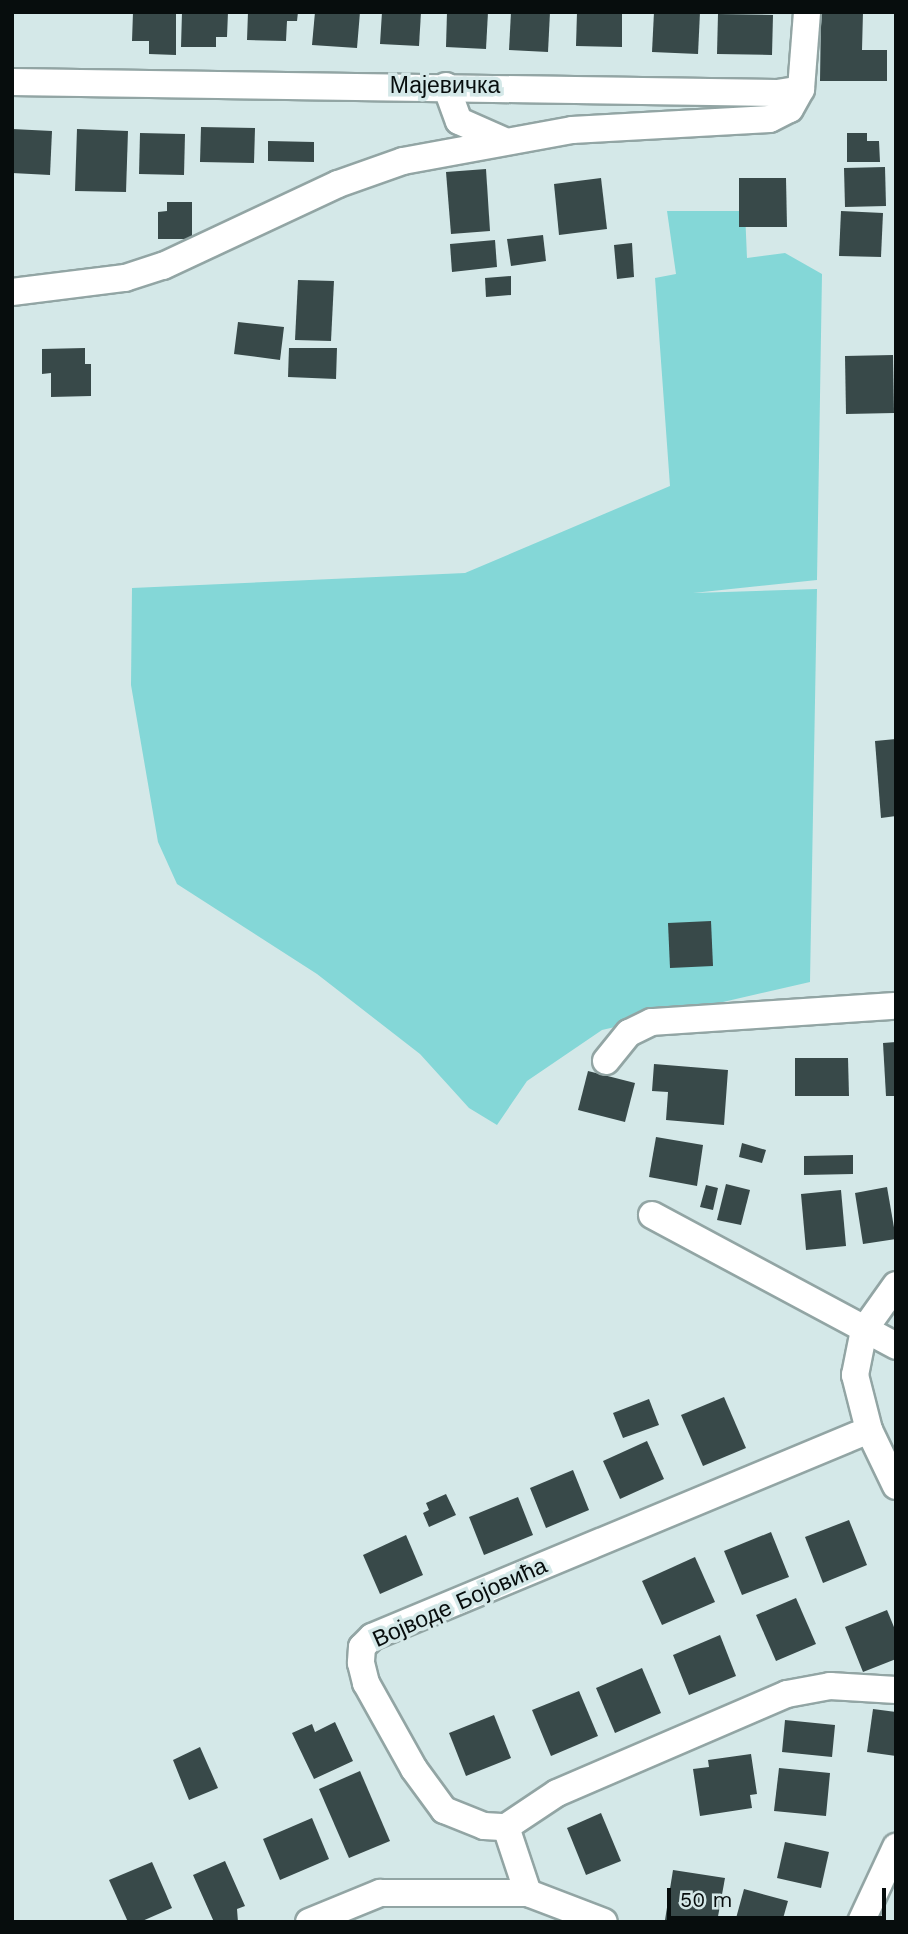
<!DOCTYPE html>
<meta charset="utf-8">
<style>
body{margin:0}
#map{position:relative;width:908px;height:1934px;overflow:hidden;background:#d4e8e8;font-family:"Work Sans",sans-serif}
div>[style]{position:absolute}
.green>*{inset:0;background:#84d7d7}
.building>*{inset:0;background:#384949}
.roads{filter:drop-shadow(2px 0 #92a5a4) drop-shadow(-2px 0 #92a5a4) drop-shadow(0 2px #92a5a4) drop-shadow(0 -2px #92a5a4)}
.minor>*{height:26px;margin:-13px;padding:0 13px;transform-origin:13px;border-radius:13px;background:#fff}
span{translate:-50% -50%;white-space:nowrap;text-align:center;line-height:1.15;-webkit-text-stroke:7px #d4e8e8;paint-order:stroke}
.street-label{font-size:23px;color:#070d0d}
.frame{position:absolute;inset:0;border:14px solid #070d0d;pointer-events:none}
.scale{position:absolute;left:667px;top:1888px;width:219px;height:32px;box-sizing:border-box;border:4px solid #070d0d;border-top:0;padding-left:9px;font-size:21px;line-height:24px;white-space:nowrap;color:#070d0d;-webkit-text-stroke:5px #d4e8e8;paint-order:stroke}
</style>
<div id="map">
<div class="green">
<i style="clip-path:polygon(667px 211px,745px 211px,747px 258px,785px 253px,822px 274px,817px 580px,693px 593px,817px 589px,810px 982px,602px 1030px,527px 1081px,497px 1125px,469px 1108px,420px 1054px,317px 974px,177px 884px,158px 842px,131px 685px,132px 588px,465px 573px,670px 486px,655px 278px,676px 274px)"></i>
</div>
<div class="building">
<i style="clip-path:polygon(133px 12px,176px 12px,176px 55px,149px 54px,149px 41px,132px 41px)"></i>
<i style="clip-path:polygon(182px 12px,228px 12px,227px 37px,216px 37px,216px 47px,181px 47px)"></i>
<i style="clip-path:polygon(248px 12px,298px 12px,297px 21px,287px 21px,286px 41px,247px 40px)"></i>
<i style="clip-path:polygon(315px 12px,360px 12px,357px 48px,312px 45px)"></i>
<i style="clip-path:polygon(382px 12px,421px 12px,419px 46px,380px 44px)"></i>
<i style="clip-path:polygon(447px 12px,488px 12px,486px 49px,446px 47px)"></i>
<i style="clip-path:polygon(511px 12px,550px 12px,548px 52px,509px 50px)"></i>
<i style="clip-path:polygon(577px 12px,622px 12px,622px 47px,576px 46px)"></i>
<i style="clip-path:polygon(654px 12px,700px 12px,698px 54px,652px 52px)"></i>
<i style="clip-path:polygon(821px 12px,863px 12px,862px 50px,887px 50px,887px 81px,820px 81px)"></i>
<i style="clip-path:polygon(718px 14px,773px 15px,772px 55px,717px 54px)"></i>
<i style="clip-path:polygon(201px 127px,255px 128px,254px 163px,200px 162px)"></i>
<i style="clip-path:polygon(12px 129px,52px 131px,50px 175px,12px 173px)"></i>
<i style="clip-path:polygon(77px 129px,128px 131px,126px 192px,75px 191px)"></i>
<i style="clip-path:polygon(140px 133px,185px 134px,184px 175px,139px 174px)"></i>
<i style="clip-path:polygon(847px 133px,867px 133px,867px 141px,879px 141px,880px 162px,847px 162px)"></i>
<i style="clip-path:polygon(268px 141px,314px 142px,314px 162px,268px 161px)"></i>
<i style="clip-path:polygon(885px 167px,886px 206px,845px 207px,844px 168px)"></i>
<i style="clip-path:polygon(486px 169px,490px 231px,451px 234px,446px 172px)"></i>
<i style="clip-path:polygon(601px 178px,607px 229px,559px 235px,554px 184px)"></i>
<i style="clip-path:polygon(739px 178px,786px 178px,787px 227px,739px 227px)"></i>
<i style="clip-path:polygon(167px 202px,192px 202px,192px 239px,158px 239px,158px 212px,167px 211px)"></i>
<i style="clip-path:polygon(841px 211px,883px 213px,881px 257px,839px 256px)"></i>
<i style="clip-path:polygon(543px 235px,546px 261px,511px 266px,507px 239px)"></i>
<i style="clip-path:polygon(495px 240px,497px 267px,452px 272px,450px 244px)"></i>
<i style="clip-path:polygon(632px 243px,634px 277px,617px 279px,614px 245px)"></i>
<i style="clip-path:polygon(511px 276px,511px 295px,486px 297px,485px 278px)"></i>
<i style="clip-path:polygon(298px 280px,334px 281px,331px 341px,295px 340px)"></i>
<i style="clip-path:polygon(238px 322px,284px 327px,280px 360px,234px 354px)"></i>
<i style="clip-path:polygon(85px 348px,85px 364px,91px 364px,91px 396px,51px 397px,51px 373px,42px 374px,42px 349px)"></i>
<i style="clip-path:polygon(289px 348px,337px 348px,336px 379px,288px 377px)"></i>
<i style="clip-path:polygon(893px 355px,894px 413px,846px 414px,845px 356px)"></i>
<i style="clip-path:polygon(896px 739px,896px 816px,881px 818px,875px 741px)"></i>
<i style="clip-path:polygon(711px 921px,713px 966px,670px 968px,668px 923px)"></i>
<i style="clip-path:polygon(896px 1042px,896px 1096px,886px 1096px,883px 1043px)"></i>
<i style="clip-path:polygon(795px 1058px,848px 1058px,849px 1096px,795px 1096px)"></i>
<i style="clip-path:polygon(654px 1064px,728px 1070px,724px 1125px,666px 1120px,668px 1092px,652px 1091px)"></i>
<i style="clip-path:polygon(588px 1071px,635px 1083px,625px 1122px,578px 1110px)"></i>
<i style="clip-path:polygon(656px 1137px,703px 1145px,697px 1186px,649px 1177px)"></i>
<i style="clip-path:polygon(742px 1143px,766px 1150px,762px 1163px,739px 1157px)"></i>
<i style="clip-path:polygon(853px 1155px,853px 1174px,804px 1175px,804px 1156px)"></i>
<i style="clip-path:polygon(726px 1184px,750px 1190px,741px 1225px,717px 1220px)"></i>
<i style="clip-path:polygon(706px 1185px,718px 1188px,713px 1210px,700px 1207px)"></i>
<i style="clip-path:polygon(887px 1187px,896px 1239px,863px 1244px,855px 1193px)"></i>
<i style="clip-path:polygon(841px 1190px,846px 1246px,806px 1250px,801px 1194px)"></i>
<i style="clip-path:polygon(724px 1397px,746px 1448px,703px 1466px,681px 1415px)"></i>
<i style="clip-path:polygon(649px 1399px,659px 1425px,623px 1438px,613px 1413px)"></i>
<i style="clip-path:polygon(647px 1441px,664px 1479px,620px 1499px,603px 1461px)"></i>
<i style="clip-path:polygon(573px 1470px,589px 1510px,546px 1528px,530px 1488px)"></i>
<i style="clip-path:polygon(446px 1494px,456px 1515px,429px 1527px,423px 1513px,429px 1510px,426px 1503px)"></i>
<i style="clip-path:polygon(518px 1497px,533px 1535px,484px 1555px,469px 1517px)"></i>
<i style="clip-path:polygon(849px 1520px,867px 1565px,823px 1583px,805px 1537px)"></i>
<i style="clip-path:polygon(771px 1532px,789px 1577px,742px 1595px,724px 1551px)"></i>
<i style="clip-path:polygon(406px 1535px,423px 1575px,380px 1594px,363px 1555px)"></i>
<i style="clip-path:polygon(695px 1557px,715px 1602px,662px 1625px,642px 1581px)"></i>
<i style="clip-path:polygon(796px 1598px,816px 1644px,776px 1661px,756px 1615px)"></i>
<i style="clip-path:polygon(887px 1610px,896px 1632px,896px 1659px,863px 1672px,845px 1627px)"></i>
<i style="clip-path:polygon(720px 1635px,736px 1676px,689px 1695px,673px 1655px)"></i>
<i style="clip-path:polygon(642px 1668px,661px 1713px,615px 1733px,596px 1688px)"></i>
<i style="clip-path:polygon(579px 1691px,598px 1736px,551px 1756px,532px 1710px)"></i>
<i style="clip-path:polygon(873px 1709px,896px 1712px,896px 1756px,867px 1752px)"></i>
<i style="clip-path:polygon(494px 1715px,511px 1758px,466px 1776px,449px 1733px)"></i>
<i style="clip-path:polygon(785px 1720px,835px 1725px,832px 1757px,782px 1752px)"></i>
<i style="clip-path:polygon(335px 1722px,353px 1761px,314px 1779px,292px 1733px,312px 1724px,315px 1732px)"></i>
<i style="clip-path:polygon(200px 1747px,218px 1788px,189px 1800px,173px 1760px)"></i>
<i style="clip-path:polygon(751px 1754px,757px 1794px,750px 1795px,752px 1808px,700px 1816px,693px 1769px,709px 1767px,708px 1760px)"></i>
<i style="clip-path:polygon(779px 1768px,830px 1773px,826px 1816px,774px 1811px)"></i>
<i style="clip-path:polygon(360px 1771px,390px 1841px,349px 1858px,319px 1789px)"></i>
<i style="clip-path:polygon(601px 1813px,621px 1861px,586px 1875px,567px 1828px)"></i>
<i style="clip-path:polygon(312px 1818px,329px 1859px,280px 1880px,263px 1839px)"></i>
<i style="clip-path:polygon(785px 1842px,829px 1852px,821px 1888px,777px 1878px)"></i>
<i style="clip-path:polygon(225px 1861px,245px 1906px,237px 1909px,238px 1922px,214px 1922px,193px 1875px)"></i>
<i style="clip-path:polygon(152px 1862px,172px 1908px,140px 1922px,128px 1922px,109px 1880px)"></i>
<i style="clip-path:polygon(673px 1870px,725px 1878px,717px 1922px,665px 1920px)"></i>
<i style="clip-path:polygon(744px 1889px,788px 1901px,782px 1922px,735px 1922px)"></i>
</div>
<div class="roads">
<div class="minor">
<i style="left:12px;top:82px;width:765px;rotate:0.82deg"></i>
<i style="left:777px;top:93px;width:24px;rotate:-9deg"></i>
<i style="left:801px;top:89px;width:77px;rotate:-85.5deg"></i>
<i style="left:446px;top:86px;width:37px;rotate:70deg"></i>
<i style="left:459px;top:121px;width:47px;rotate:23.8deg"></i>
<i style="left:12px;top:292px;width:114px;rotate:-7.1deg"></i>
<i style="left:125px;top:278px;width:40px;rotate:-18deg"></i>
<i style="left:163px;top:266px;width:193px;rotate:-25.1deg"></i>
<i style="left:338px;top:184px;width:69px;rotate:-19.5deg"></i>
<i style="left:403px;top:161px;width:172px;rotate:-10.4deg"></i>
<i style="left:572px;top:130px;width:198px;rotate:-3.2deg"></i>
<i style="left:770px;top:119px;width:22px;rotate:-27deg"></i>
<i style="left:790px;top:109px;width:23px;rotate:-61deg"></i>
<i style="left:606px;top:1061px;width:36px;rotate:-51deg"></i>
<i style="left:629px;top:1033px;width:25px;rotate:-26deg"></i>
<i style="left:652px;top:1022px;width:245px;rotate:-3.8deg"></i>
<i style="left:652px;top:1215px;width:277px;rotate:28.2deg"></i>
<i style="left:896px;top:1285px;width:55px;rotate:125.4deg"></i>
<i style="left:864px;top:1330px;width:46px;rotate:101.3deg"></i>
<i style="left:855px;top:1375px;width:57px;rotate:75.7deg"></i>
<i style="left:869px;top:1430px;width:62px;rotate:64.3deg"></i>
<i style="left:869px;top:1430px;width:538px;rotate:157.39deg"></i>
<i style="left:372px;top:1637px;width:14px;rotate:135deg"></i>
<i style="left:362px;top:1647px;width:16px;rotate:94deg"></i>
<i style="left:361px;top:1663px;width:21px;rotate:76deg"></i>
<i style="left:366px;top:1683px;width:98px;rotate:60.8deg"></i>
<i style="left:414px;top:1769px;width:51px;rotate:53.8deg"></i>
<i style="left:444px;top:1810px;width:43px;rotate:21.8deg"></i>
<i style="left:484px;top:1826px;width:22px;rotate:3deg"></i>
<i style="left:506px;top:1827px;width:61px;rotate:-33.7deg"></i>
<i style="left:557px;top:1793px;width:250px;rotate:-23.3deg"></i>
<i style="left:787px;top:1694px;width:44px;rotate:-10.5deg"></i>
<i style="left:830px;top:1686px;width:66px;rotate:3.5deg"></i>
<i style="left:506px;top:1827px;width:70px;rotate:71.6deg"></i>
<i style="left:528px;top:1893px;width:81px;rotate:20.9deg"></i>
<i style="left:309px;top:1922px;width:77px;rotate:-22.2deg"></i>
<i style="left:380px;top:1893px;width:148px"></i>
<i style="left:861px;top:1922px;width:83px;rotate:-65deg"></i>
</div>
</div>
<div class="street-label">
<span style="left:445px;top:86px">Мајевичка</span>
<span style="left:460px;top:1603px;rotate:-24deg">Војводе Бојовића</span>
</div>
<div class="frame"></div>
<div class="scale">50 m</div>
</div>
